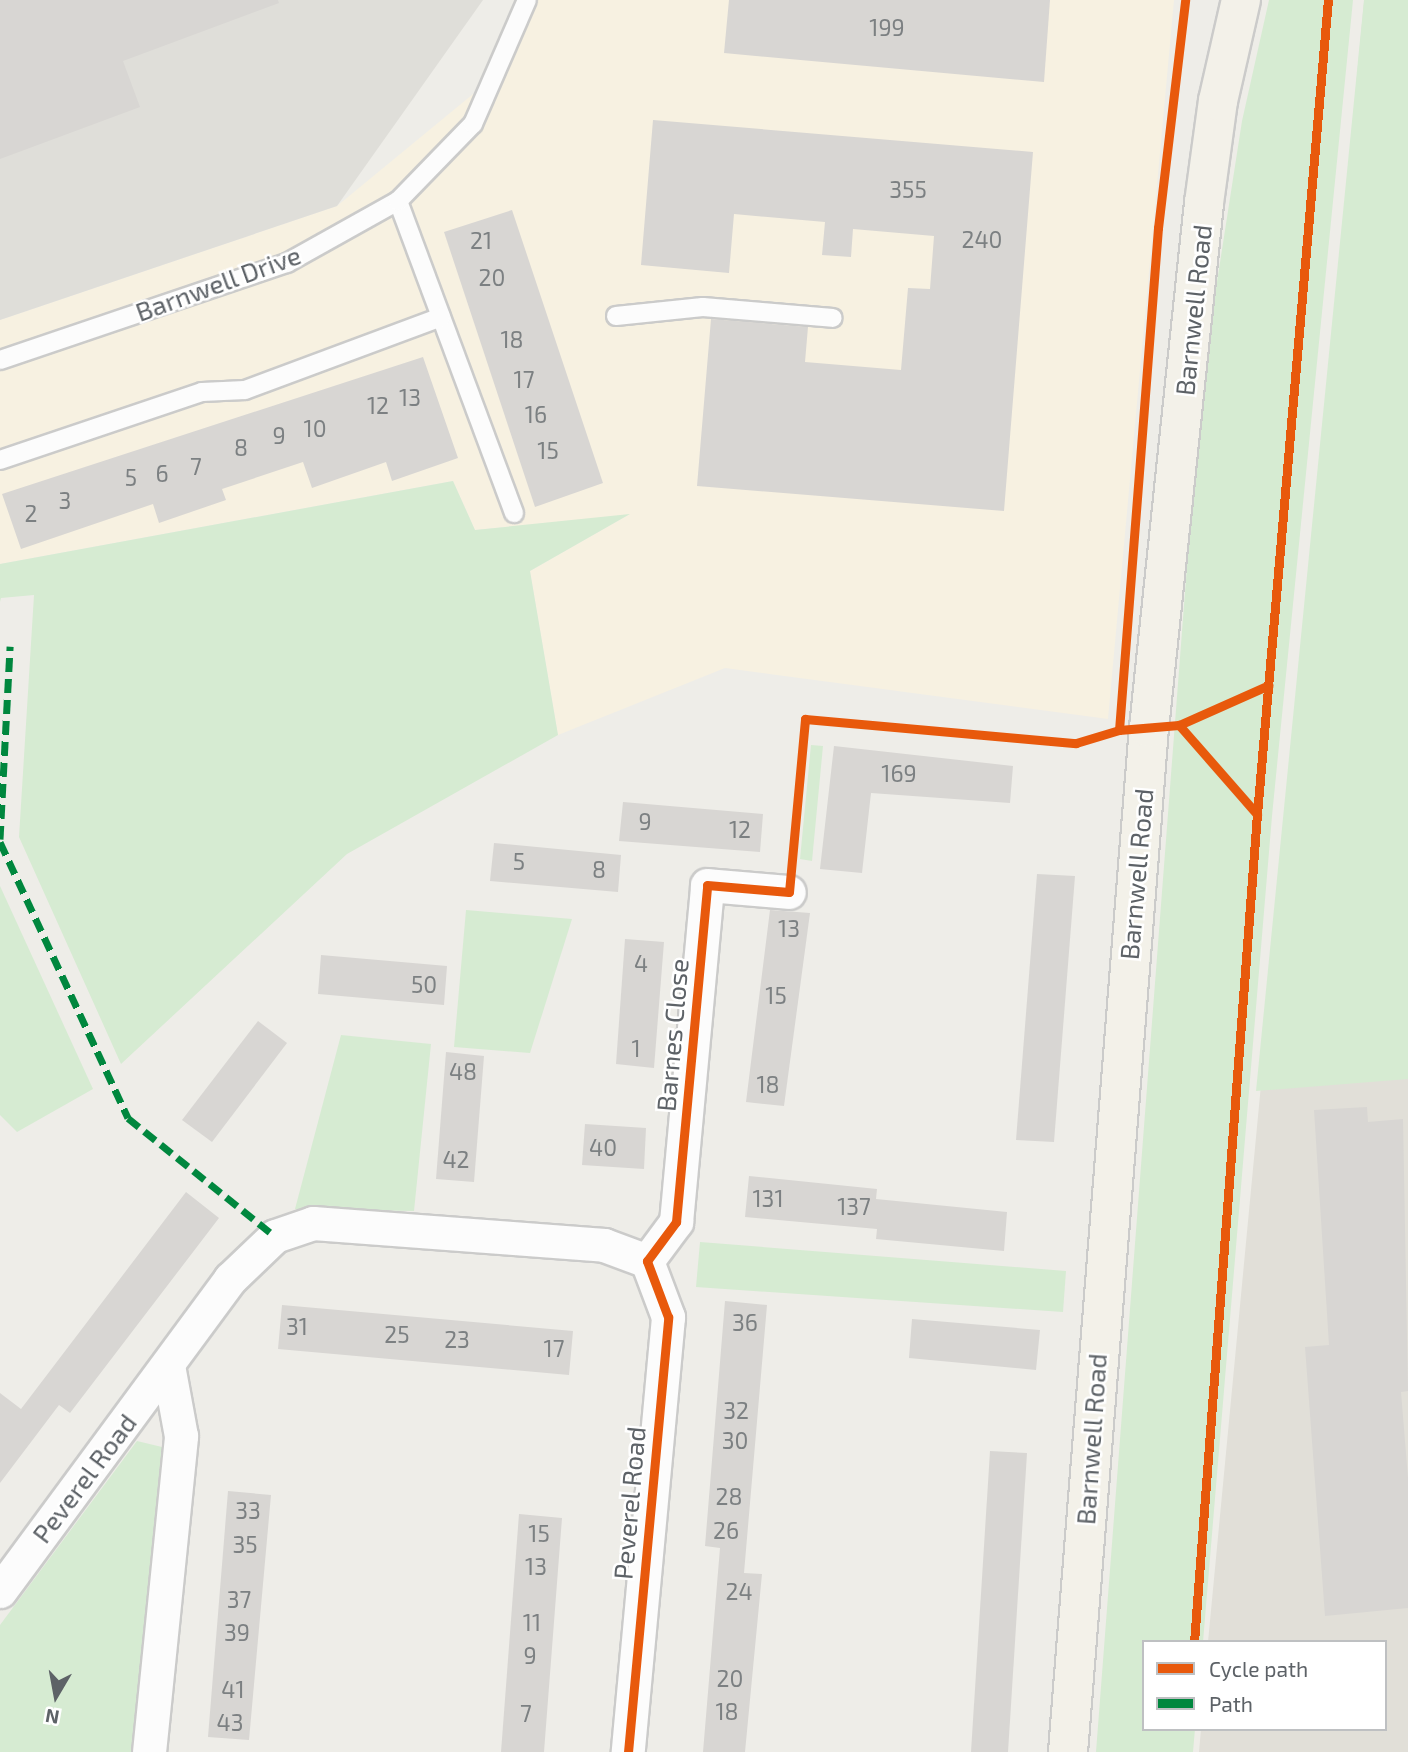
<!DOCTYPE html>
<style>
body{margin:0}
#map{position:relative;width:1408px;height:1752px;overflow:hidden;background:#eeede8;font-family:"Exo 2",sans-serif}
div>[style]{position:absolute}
.commercial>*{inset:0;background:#f7f1e1}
.industrial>*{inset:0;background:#dfded9}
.education>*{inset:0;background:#e1dfd8}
.green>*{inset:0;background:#d6ebd2}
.building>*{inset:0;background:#d8d6d3}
.roads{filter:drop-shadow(2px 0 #cbcbca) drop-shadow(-2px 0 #cbcbca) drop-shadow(0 2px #cbcbca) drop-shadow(0 -2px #cbcbca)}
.service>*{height:18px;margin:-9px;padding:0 9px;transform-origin:9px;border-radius:9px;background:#fcfcfc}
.minor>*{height:33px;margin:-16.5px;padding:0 16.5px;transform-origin:16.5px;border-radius:16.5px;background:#fcfcfc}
.primary>*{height:38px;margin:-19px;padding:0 19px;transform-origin:19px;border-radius:19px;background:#f3f1e9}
.quiet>*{height:7px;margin-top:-3.5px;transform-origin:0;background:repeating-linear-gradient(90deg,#00873e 0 14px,transparent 0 21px)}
.cycleway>*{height:9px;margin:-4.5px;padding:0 4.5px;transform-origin:4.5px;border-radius:4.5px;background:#e8590c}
span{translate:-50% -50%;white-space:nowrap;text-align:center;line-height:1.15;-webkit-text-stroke:5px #fff;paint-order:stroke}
.number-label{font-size:23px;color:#7c8082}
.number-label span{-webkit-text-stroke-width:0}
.street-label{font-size:26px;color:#5d6267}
.legend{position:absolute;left:1142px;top:1640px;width:245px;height:91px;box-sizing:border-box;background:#fff;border:2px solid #bec0c2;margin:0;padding:9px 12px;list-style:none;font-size:21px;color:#5d6267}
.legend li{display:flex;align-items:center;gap:14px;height:35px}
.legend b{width:35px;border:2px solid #bec0c2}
.north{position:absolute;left:21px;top:1661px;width:70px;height:70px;-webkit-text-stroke:5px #fff;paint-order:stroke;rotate:190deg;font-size:19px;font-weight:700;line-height:28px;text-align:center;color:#5d6267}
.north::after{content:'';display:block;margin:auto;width:24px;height:32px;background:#5d6267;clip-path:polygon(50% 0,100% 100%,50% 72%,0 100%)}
</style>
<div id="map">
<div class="commercial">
<i style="clip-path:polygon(533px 0,1174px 0,1108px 719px,725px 668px,558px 735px,530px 571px,628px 515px,475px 530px,453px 481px,0 564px,0 320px,337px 206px,484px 85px)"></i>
</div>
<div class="industrial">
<i style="clip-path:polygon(0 0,483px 0,337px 206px,0 320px)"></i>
</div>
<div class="education">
<i style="clip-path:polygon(1364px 2px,1408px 10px,1408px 1752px,1199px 1752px,1201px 1729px,1385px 1729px,1385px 1642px,1208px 1642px)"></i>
</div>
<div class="green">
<i style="clip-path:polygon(1269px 0,1353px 0,1272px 816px,1203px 1642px,1144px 1642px,1144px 1729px,1195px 1729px,1193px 1752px,1096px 1752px,1191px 514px,1212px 314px,1242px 121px)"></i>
<i style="clip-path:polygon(1364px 0,1408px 0,1408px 1079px,1256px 1091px)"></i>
<i style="clip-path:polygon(453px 481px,475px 530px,630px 514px,530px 571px,558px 735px,347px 854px,121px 1064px,19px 837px,34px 595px,1px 598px,0 602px,0 564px)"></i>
<i style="clip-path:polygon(811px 745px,823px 746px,812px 861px,800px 859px)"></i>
<i style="clip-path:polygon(0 886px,93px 1089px,17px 1132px,0 1115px)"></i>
<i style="clip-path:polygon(466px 910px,572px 919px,530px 1053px,454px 1047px)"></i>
<i style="clip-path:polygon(341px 1035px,431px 1044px,414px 1211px,295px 1209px)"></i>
<i style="clip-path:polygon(700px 1242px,1066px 1271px,1063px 1312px,696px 1287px)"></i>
<i style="clip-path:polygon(137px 1441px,162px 1447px,168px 1461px,134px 1752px,0 1752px,0 1625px)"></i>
</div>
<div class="building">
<i style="clip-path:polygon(0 0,278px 0,279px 3px,123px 61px,140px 107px,0 159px)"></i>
<i style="clip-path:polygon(729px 0,1050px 0,1044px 82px,724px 53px)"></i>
<i style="clip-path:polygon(653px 120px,1033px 152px,1004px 511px,697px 486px,711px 319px,808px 327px,805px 362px,901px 370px,908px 288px,930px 289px,934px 236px,853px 229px,851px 257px,822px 255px,825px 222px,734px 214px,729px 273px,641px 265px)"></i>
<i style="clip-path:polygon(512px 210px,603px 483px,535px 507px,444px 232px)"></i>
<i style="clip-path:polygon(423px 357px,458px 458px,392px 481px,386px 462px,312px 488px,303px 462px,222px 489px,226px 500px,159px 523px,153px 504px,21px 549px,2px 494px)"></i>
<i style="clip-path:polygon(834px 746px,1013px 766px,1010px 803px,871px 793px,862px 873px,820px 869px)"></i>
<i style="clip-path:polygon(623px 802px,763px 814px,760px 852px,619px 841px)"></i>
<i style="clip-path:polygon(494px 843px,621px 855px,618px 892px,490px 881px)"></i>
<i style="clip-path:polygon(1037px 874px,1075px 876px,1054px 1142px,1016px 1140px)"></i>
<i style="clip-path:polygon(770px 910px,810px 913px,784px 1106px,746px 1102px)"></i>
<i style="clip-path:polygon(625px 939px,664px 942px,654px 1068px,616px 1064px)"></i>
<i style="clip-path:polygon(321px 955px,447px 966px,444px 1005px,318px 994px)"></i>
<i style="clip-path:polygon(258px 1021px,287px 1043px,212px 1142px,182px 1120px)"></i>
<i style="clip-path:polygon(446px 1052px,484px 1056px,474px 1182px,436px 1179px)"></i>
<i style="clip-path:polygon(1367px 1107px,1368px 1122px,1403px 1119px,1408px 1391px,1401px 1392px,1408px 1478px,1408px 1608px,1325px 1616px,1305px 1347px,1329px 1345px,1314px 1110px)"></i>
<i style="clip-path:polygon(585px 1124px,646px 1128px,644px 1169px,582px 1165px)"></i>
<i style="clip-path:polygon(749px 1176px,877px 1189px,876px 1199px,1007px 1212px,1004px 1251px,876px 1239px,877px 1229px,745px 1217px)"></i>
<i style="clip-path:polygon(186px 1192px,219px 1218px,70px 1413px,59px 1405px,0 1483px,0 1393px,21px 1409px)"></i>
<i style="clip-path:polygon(725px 1301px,767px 1305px,744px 1573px,762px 1574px,745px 1752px,703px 1752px,720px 1548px,705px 1546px)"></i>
<i style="clip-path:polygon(282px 1305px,573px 1331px,569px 1375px,278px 1349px)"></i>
<i style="clip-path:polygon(912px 1319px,1040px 1330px,1036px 1370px,909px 1358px)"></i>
<i style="clip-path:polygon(990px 1451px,1027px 1453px,1008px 1752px,971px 1752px)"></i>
<i style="clip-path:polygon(228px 1491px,271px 1495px,249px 1740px,208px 1737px)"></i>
<i style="clip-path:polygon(519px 1514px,562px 1518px,544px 1752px,501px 1752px)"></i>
</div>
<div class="roads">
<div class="service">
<i style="left:398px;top:201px;width:333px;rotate:69.6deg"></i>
<i style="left:616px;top:316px;width:87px;rotate:-5.9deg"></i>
<i style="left:703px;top:307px;width:130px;rotate:4.8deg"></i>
<i style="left:0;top:360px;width:303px;rotate:-18.7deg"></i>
<i style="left:287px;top:263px;width:127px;rotate:-29.2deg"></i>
<i style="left:398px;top:201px;width:107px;rotate:-45.8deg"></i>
<i style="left:473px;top:124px;width:135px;rotate:-66.5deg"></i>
<i style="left:0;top:460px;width:213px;rotate:-18.6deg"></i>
<i style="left:202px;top:392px;width:43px;rotate:-2.7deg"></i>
<i style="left:245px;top:390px;width:209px;rotate:-20.4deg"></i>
</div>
<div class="minor">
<i style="left:647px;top:1261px;width:49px;rotate:-53.4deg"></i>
<i style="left:676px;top:1222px;width:338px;rotate:-84.7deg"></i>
<i style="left:707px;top:885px;width:82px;rotate:4.9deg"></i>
<i style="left:0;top:1591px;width:388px;rotate:-53.6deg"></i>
<i style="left:230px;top:1279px;width:62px;rotate:-43.7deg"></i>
<i style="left:275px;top:1236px;width:40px;rotate:-18.9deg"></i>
<i style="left:313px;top:1223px;width:292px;rotate:4.3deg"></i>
<i style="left:604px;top:1245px;width:46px;rotate:20.4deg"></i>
<i style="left:647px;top:1261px;width:60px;rotate:69.4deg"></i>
<i style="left:668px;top:1317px;width:437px;rotate:95.3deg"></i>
<i style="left:149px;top:1752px;width:318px;rotate:-84.2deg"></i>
<i style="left:181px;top:1436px;width:72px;rotate:-100.4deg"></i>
</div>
<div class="primary">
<i style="left:1068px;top:1752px;width:1027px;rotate:-85.48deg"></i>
<i style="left:1149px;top:728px;width:528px;rotate:-84.02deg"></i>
<i style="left:1204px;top:203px;width:103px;rotate:-82.2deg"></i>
<i style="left:1218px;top:101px;width:104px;rotate:-77.2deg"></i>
</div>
</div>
<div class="quiet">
<i style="left:0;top:839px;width:193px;rotate:-87deg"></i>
<i style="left:0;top:842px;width:304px;rotate:65.1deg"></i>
<i style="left:128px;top:1118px;width:189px;rotate:38.8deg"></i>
</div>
<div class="cycleway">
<i style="left:1179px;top:725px;width:118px;rotate:48.8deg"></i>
<i style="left:1119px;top:730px;width:504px;rotate:-85.56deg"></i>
<i style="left:1158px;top:228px;width:230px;rotate:-83.2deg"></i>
<i style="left:1194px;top:1642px;width:830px;rotate:-85.65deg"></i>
<i style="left:1257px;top:814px;width:817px;rotate:-85.02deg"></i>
<i style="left:628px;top:1752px;width:437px;rotate:-84.7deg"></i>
<i style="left:668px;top:1317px;width:60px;rotate:-110.6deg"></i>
<i style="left:647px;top:1261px;width:49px;rotate:-53.4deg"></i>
<i style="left:676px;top:1222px;width:338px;rotate:-84.7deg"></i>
<i style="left:707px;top:885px;width:82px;rotate:4.9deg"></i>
<i style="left:789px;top:892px;width:174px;rotate:-84.7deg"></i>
<i style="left:805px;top:719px;width:272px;rotate:5.1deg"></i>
<i style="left:1076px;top:743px;width:45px;rotate:-16.8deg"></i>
<i style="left:1119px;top:730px;width:60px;rotate:-4.8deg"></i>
<i style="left:1179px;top:725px;width:98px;rotate:-24deg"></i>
</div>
<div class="number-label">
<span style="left:887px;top:27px">199</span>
<span style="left:908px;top:189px">355</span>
<span style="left:982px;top:239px">240</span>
<span style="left:481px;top:240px">21</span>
<span style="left:492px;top:277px">20</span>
<span style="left:512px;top:339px">18</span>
<span style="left:524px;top:379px">17</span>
<span style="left:410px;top:397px">13</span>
<span style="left:378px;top:405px">12</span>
<span style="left:536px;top:414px">16</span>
<span style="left:315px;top:428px">10</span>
<span style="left:279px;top:435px">9</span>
<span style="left:241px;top:447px">8</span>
<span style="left:548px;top:450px">15</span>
<span style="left:196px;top:466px">7</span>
<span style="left:162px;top:473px">6</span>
<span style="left:131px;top:477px">5</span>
<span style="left:65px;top:500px">3</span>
<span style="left:31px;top:513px">2</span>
<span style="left:899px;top:773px">169</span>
<span style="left:645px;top:821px">9</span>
<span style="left:740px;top:829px">12</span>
<span style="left:519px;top:861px">5</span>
<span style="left:599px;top:869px">8</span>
<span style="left:789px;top:928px">13</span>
<span style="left:641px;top:963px">4</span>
<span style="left:424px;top:984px">50</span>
<span style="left:776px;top:995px">15</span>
<span style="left:636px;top:1048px">1</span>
<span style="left:463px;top:1071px">48</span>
<span style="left:768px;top:1084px">18</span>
<span style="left:603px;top:1147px">40</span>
<span style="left:456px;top:1159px">42</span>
<span style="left:768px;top:1198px">131</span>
<span style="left:854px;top:1206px">137</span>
<span style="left:745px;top:1322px">36</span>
<span style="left:297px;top:1326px">31</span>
<span style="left:397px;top:1334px">25</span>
<span style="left:457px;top:1339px">23</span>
<span style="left:554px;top:1348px">17</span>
<span style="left:736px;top:1410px">32</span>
<span style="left:735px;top:1440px">30</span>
<span style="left:729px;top:1496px">28</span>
<span style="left:248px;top:1510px">33</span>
<span style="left:726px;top:1530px">26</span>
<span style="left:539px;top:1533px">15</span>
<span style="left:245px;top:1544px">35</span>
<span style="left:536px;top:1566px">13</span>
<span style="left:739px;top:1591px">24</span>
<span style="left:239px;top:1599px">37</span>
<span style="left:532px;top:1622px">11</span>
<span style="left:237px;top:1632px">39</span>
<span style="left:530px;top:1655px">9</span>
<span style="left:730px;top:1678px">20</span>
<span style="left:233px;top:1689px">41</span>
<span style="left:727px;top:1711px">18</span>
<span style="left:526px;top:1713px">7</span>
<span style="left:230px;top:1722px">43</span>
</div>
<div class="street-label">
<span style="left:218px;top:283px;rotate:-20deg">Barnwell Drive</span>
<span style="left:1193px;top:310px;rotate:-84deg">Barnwell Road</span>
<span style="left:1136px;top:874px;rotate:-85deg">Barnwell Road</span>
<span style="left:672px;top:1035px;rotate:-85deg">Barnes Close</span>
<span style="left:1091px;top:1439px;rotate:-86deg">Barnwell Road</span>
<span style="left:84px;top:1478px;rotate:-53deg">Peverel Road</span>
<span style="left:629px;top:1503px;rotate:-85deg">Peverel Road</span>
</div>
<ul class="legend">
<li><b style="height:9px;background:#e8590c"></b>Cycle path</li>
<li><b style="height:9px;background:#00873e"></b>Path</li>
</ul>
<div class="north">N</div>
</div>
